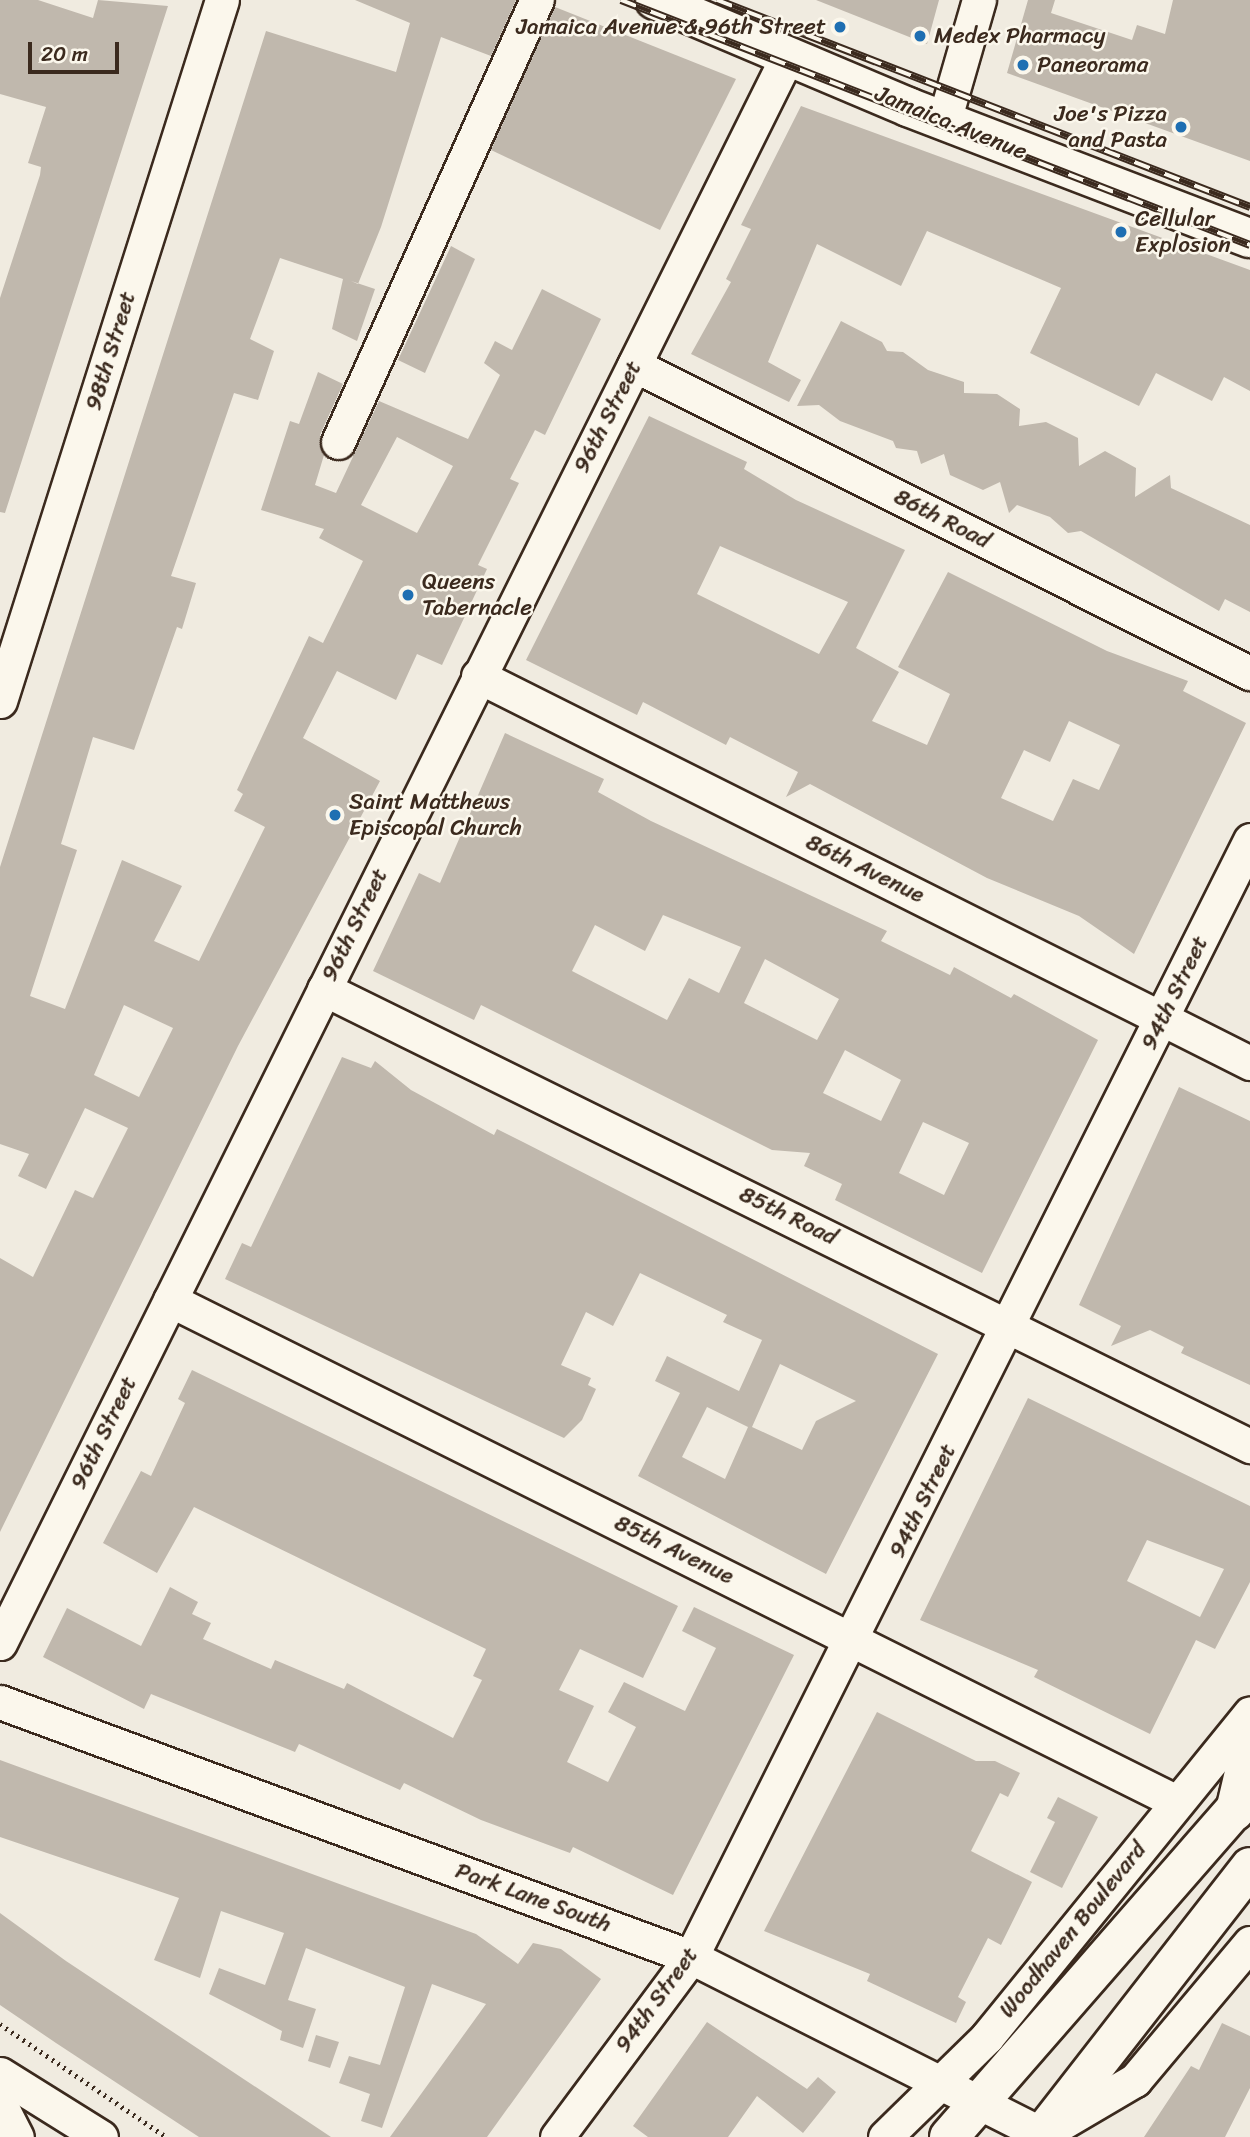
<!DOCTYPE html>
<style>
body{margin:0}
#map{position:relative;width:1250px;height:2137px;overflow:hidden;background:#f0ebe0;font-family:Sriracha,sans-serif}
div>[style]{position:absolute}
.building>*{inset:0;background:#c0b8ad}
.path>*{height:4.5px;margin-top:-2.25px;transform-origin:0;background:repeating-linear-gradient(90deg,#3b2a1e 0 2px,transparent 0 7px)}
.roads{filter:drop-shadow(2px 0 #3b2a1e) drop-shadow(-2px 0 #3b2a1e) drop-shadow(0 2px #3b2a1e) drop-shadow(0 -2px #3b2a1e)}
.minor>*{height:33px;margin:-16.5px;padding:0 16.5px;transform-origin:16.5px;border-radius:16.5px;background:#fbf7ec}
.major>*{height:38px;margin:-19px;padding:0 19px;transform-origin:19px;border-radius:19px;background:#fbf7ec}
.rail>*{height:8px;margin-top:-4px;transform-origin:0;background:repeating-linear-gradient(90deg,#fbf7ec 0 16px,#3b2a1e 0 32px);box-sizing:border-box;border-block:2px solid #3b2a1e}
.dots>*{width:19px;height:19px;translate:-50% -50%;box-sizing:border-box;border:4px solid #fbf7ec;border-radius:50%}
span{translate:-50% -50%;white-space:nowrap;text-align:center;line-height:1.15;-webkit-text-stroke:5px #fbf7ec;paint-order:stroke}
.poi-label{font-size:23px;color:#3b2a1e}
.right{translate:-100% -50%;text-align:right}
.left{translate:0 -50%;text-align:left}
.street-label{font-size:23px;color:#3b2a1e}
.scale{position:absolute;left:28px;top:42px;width:91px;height:32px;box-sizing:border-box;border:4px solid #3b2a1e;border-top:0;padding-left:9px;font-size:21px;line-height:24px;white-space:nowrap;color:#3b2a1e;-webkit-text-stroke:5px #fbf7ec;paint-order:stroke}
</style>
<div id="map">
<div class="building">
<i style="clip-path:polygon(0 0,38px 0,93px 18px,98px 0,168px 6px,5px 513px,0 512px,0 298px,40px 175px,41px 167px,28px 163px,46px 107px,0 94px)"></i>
<i style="clip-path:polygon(evenodd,355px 0,516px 0,491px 56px,441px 37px,381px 227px,358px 284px,351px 281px,375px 289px,357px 341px,332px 329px,343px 279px,280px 258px,250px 339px,274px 351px,258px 400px,234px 393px,171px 576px,196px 583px,182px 629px,177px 627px,134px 750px,93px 737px,61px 844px,77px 850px,30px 996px,65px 1009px,122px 860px,182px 886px,154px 941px,199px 961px,265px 827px,234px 811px,243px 794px,237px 790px,309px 636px,323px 643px,363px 561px,319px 538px,324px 529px,261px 510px,290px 421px,299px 424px,318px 372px,343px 384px,320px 435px,324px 455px,315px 485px,336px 493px,379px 401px,468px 439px,500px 375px,484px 363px,495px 341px,512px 350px,542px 289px,601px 319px,545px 435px,535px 430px,510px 479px,519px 483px,478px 565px,487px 569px,442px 665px,417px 654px,396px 700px,337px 671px,303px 738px,380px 781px,238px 1046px,0 1532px,0 1258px,33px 1277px,75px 1190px,93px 1198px,128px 1128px,85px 1108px,46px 1189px,18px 1176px,29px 1154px,0 1144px,0 867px,266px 31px,396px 72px,410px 23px,355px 0,397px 437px,453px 466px,417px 533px,361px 505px,397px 437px,355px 0,124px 1005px,173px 1028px,139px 1097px,94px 1075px,124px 1005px)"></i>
<i style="clip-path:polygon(816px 0,939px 0,927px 44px)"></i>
<i style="clip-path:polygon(1028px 0,1055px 0,1051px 13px,1132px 40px,1137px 25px,1165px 34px,1173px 0,1250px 0,1250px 161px,1007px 73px)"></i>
<i style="clip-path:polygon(555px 7px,736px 79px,660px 230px,491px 150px)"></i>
<i style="clip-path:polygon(801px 106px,1250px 270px,1250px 391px,1224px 377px,1212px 401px,1156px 373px,1139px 406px,1030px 353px,1061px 288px,927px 231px,901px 286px,817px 244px,768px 362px,801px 380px,789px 402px,691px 354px,731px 282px,726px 279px,751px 229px,741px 225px)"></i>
<i style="clip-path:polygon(451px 246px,475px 259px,425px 373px,398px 360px)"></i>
<i style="clip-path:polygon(841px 321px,882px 342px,887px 351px,903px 352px,928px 370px,964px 382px,964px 393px,997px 394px,1020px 409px,1019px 426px,1046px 422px,1078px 438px,1079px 466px,1105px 451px,1136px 468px,1135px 497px,1170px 475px,1171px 488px,1250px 525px,1250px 612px,1225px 599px,1219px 611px,1081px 531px,1068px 533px,1050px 517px,1017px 505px,1009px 513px,1000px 482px,983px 490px,950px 475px,944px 454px,921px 464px,917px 451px,896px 448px,893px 441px,840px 421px,819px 405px,797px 406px)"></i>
<i style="clip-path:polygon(evenodd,649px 416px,747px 462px,744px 469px,796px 500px,905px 550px,856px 648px,899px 672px,872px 721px,927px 745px,950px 694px,898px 667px,948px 572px,1107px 651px,1188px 681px,1183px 691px,1246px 723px,1134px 954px,1079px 916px,987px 878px,810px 784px,786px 797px,798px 772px,730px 737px,726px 745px,643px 702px,637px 715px,526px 660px,649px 416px,720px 546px,848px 602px,819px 654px,697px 594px,720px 546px,649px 416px,1069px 721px,1120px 745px,1099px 790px,1073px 779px,1053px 821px,1001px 798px,1024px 750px,1050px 762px,1069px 721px)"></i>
<i style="clip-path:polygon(evenodd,505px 733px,604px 779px,598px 792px,651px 821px,887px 931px,881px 941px,950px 975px,954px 967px,1011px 998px,1014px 994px,1098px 1040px,982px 1273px,835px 1200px,842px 1184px,804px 1166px,810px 1153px,772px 1150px,481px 1005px,474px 1020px,373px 971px,419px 873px,440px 883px,505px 733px,663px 915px,741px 947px,719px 993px,689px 978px,667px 1020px,572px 971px,595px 925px,645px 951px,663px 915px,505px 733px,765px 959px,839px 999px,817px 1040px,744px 1003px,765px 959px,505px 733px,845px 1050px,901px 1080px,881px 1121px,823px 1093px,845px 1050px,505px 733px,923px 1122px,969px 1143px,944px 1195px,899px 1173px,923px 1122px)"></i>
<i style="clip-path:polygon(evenodd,342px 1057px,371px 1068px,375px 1061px,411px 1090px,494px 1135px,497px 1129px,523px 1142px,938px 1354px,826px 1574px,638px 1476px,680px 1393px,655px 1381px,667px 1356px,739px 1391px,762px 1340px,723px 1322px,727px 1315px,640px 1273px,613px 1326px,586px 1312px,561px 1365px,591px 1378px,588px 1385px,596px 1389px,582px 1420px,564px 1438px,225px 1279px,242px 1243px,251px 1247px,342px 1057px,780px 1364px,856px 1401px,816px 1421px,802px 1450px,752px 1427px,780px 1364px,342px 1057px,707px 1407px,748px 1427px,725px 1479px,682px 1457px,707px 1407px)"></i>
<i style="clip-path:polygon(1179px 1087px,1250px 1121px,1250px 1385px,1181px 1353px,1184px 1347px,1150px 1330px,1111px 1346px,1121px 1326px,1079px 1305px)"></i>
<i style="clip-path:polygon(192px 1370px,678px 1606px,643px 1678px,580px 1649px,559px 1690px,594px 1706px,567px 1762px,608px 1782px,636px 1727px,608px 1712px,624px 1682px,685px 1711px,716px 1648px,682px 1631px,694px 1607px,794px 1655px,673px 1895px,573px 1847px,570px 1853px,481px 1820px,404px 1783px,400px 1790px,299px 1744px,295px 1752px,151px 1694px,144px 1709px,43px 1657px,67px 1608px,141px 1646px,170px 1587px,198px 1602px,192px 1614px,211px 1623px,203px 1639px,271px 1669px,275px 1660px,344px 1689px,347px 1683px,453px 1738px,482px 1680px,473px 1676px,486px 1649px,194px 1507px,157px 1573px,103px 1543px,141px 1471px,151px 1476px,185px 1403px,178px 1399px)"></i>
<i style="clip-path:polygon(evenodd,1028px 1398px,1250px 1506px,1250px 1582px,1215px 1649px,1196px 1640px,1150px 1734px,1034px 1677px,1038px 1670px,920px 1620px,1028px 1398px,1147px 1540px,1224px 1569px,1200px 1617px,1127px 1581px,1147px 1540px)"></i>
<i style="clip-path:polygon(877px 1712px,976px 1761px,995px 1761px,1020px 1773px,1008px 1797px,1000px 1793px,971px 1851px,1032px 1882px,1001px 1945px,988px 1938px,958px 1997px,966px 2002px,956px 2023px,867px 1981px,870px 1974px,764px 1931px)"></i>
<i style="clip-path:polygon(0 1760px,476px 1934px,518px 1964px,533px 1943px,561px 1949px,601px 1979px,487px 2137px,390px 2137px,486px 2004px,432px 1984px,382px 2128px,361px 2121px,370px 2094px,339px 2083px,349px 2056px,380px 2065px,405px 1987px,306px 1948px,288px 2000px,316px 2009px,303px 2048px,280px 2040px,282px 2031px,209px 1994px,219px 1968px,265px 1985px,284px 1933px,221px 1911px,200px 1978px,154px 1960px,179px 1898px,0 1837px)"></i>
<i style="clip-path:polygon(1058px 1797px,1098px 1817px,1062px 1888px,1030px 1872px,1055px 1822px,1047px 1818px)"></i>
<i style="clip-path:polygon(0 1913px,66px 1961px,331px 2137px,199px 2137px,56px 2043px,0 2005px)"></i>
<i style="clip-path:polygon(707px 2022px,807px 2089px,818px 2077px,836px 2092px,803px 2133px,757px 2096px,728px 2137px,648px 2137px,633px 2126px)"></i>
<i style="clip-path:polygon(1222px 2023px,1250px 2036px,1250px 2088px,1225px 2137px,1144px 2137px,1191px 2066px,1199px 2070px)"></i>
<i style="clip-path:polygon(316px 2035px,339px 2042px,330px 2068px,308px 2061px)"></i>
</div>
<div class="path">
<i style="left:0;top:2024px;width:201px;rotate:34.2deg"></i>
</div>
<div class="roads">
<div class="minor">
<i style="left:944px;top:121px;width:126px;rotate:-73.9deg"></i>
<i style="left:634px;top:365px;width:689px;rotate:26.57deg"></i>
<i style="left:338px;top:442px;width:485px;rotate:-65.8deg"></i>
<i style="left:478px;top:676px;width:864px;rotate:26.62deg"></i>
<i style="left:0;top:701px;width:735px;rotate:-72.43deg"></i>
<i style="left:324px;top:989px;width:1033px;rotate:26.27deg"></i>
<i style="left:170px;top:1300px;width:1125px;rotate:26.5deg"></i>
<i style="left:0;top:1643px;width:1771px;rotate:-63.61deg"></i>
<i style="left:0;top:1702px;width:737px;rotate:20.26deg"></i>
<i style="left:691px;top:1957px;width:400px;rotate:26.8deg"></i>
<i style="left:0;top:2074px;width:119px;rotate:32deg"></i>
<i style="left:0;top:2104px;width:37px;rotate:63deg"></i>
<i style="left:1048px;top:2131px;width:101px;rotate:-30.4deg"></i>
<i style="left:1135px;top:2080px;width:179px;rotate:-50deg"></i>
<i style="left:557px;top:2137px;width:224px;rotate:-53.3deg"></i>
<i style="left:691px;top:1957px;width:1249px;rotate:-63.41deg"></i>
<i style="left:885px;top:2137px;width:143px;rotate:-44.4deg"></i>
<i style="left:987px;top:2037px;width:417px;rotate:-50.9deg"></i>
</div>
<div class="major">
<i style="left:655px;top:0;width:275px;rotate:22.9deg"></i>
<i style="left:908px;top:107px;width:366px;rotate:21deg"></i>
<i style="left:1235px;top:1811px;width:66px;rotate:-76.8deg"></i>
<i style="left:949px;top:2137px;width:458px;rotate:-48.9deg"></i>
<i style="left:1040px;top:2137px;width:342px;rotate:-52.1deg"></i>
</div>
</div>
<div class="rail">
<i style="left:621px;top:0;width:675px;rotate:21.28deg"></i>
<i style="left:717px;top:0;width:572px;rotate:21.22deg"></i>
</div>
<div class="dots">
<i style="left:840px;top:27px;background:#1f6fb2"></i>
<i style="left:920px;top:36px;background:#1f6fb2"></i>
<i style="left:1023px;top:65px;background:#1f6fb2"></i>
<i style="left:1181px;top:127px;background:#1f6fb2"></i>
<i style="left:1121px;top:232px;background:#1f6fb2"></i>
<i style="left:408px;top:595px;background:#1f6fb2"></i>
<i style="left:335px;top:815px;background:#1f6fb2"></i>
</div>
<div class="poi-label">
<span class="right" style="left:826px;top:27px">Jamaica Avenue &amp; 96th Street</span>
<span class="left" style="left:934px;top:36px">Medex Pharmacy</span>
<span class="left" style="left:1037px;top:65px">Paneorama</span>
<span class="right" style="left:1167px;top:127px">Joe's Pizza<br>and Pasta</span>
<span class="left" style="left:1135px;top:232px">Cellular<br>Explosion</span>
<span class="left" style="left:422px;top:595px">Queens<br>Tabernacle</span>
<span class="left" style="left:349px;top:815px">Saint Matthews<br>Episcopal Church</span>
</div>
<div class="street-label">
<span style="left:951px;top:123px;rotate:22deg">Jamaica Avenue</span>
<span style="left:111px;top:351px;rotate:-73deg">98th Street</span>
<span style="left:608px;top:417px;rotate:-63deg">96th Street</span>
<span style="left:942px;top:519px;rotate:27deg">86th Road</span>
<span style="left:865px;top:869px;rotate:26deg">86th Avenue</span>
<span style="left:355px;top:925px;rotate:-64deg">96th Street</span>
<span style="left:1175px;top:993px;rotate:-64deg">94th Street</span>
<span style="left:788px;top:1216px;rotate:26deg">85th Road</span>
<span style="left:104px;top:1433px;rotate:-64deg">96th Street</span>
<span style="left:923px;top:1501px;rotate:-64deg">94th Street</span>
<span style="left:674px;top:1550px;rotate:26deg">85th Avenue</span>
<span style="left:533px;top:1898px;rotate:20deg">Park Lane South</span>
<span style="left:1073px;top:1930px;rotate:-51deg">Woodhaven Boulevard</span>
<span style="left:657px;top:2000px;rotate:-54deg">94th Street</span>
</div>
<div class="scale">20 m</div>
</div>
